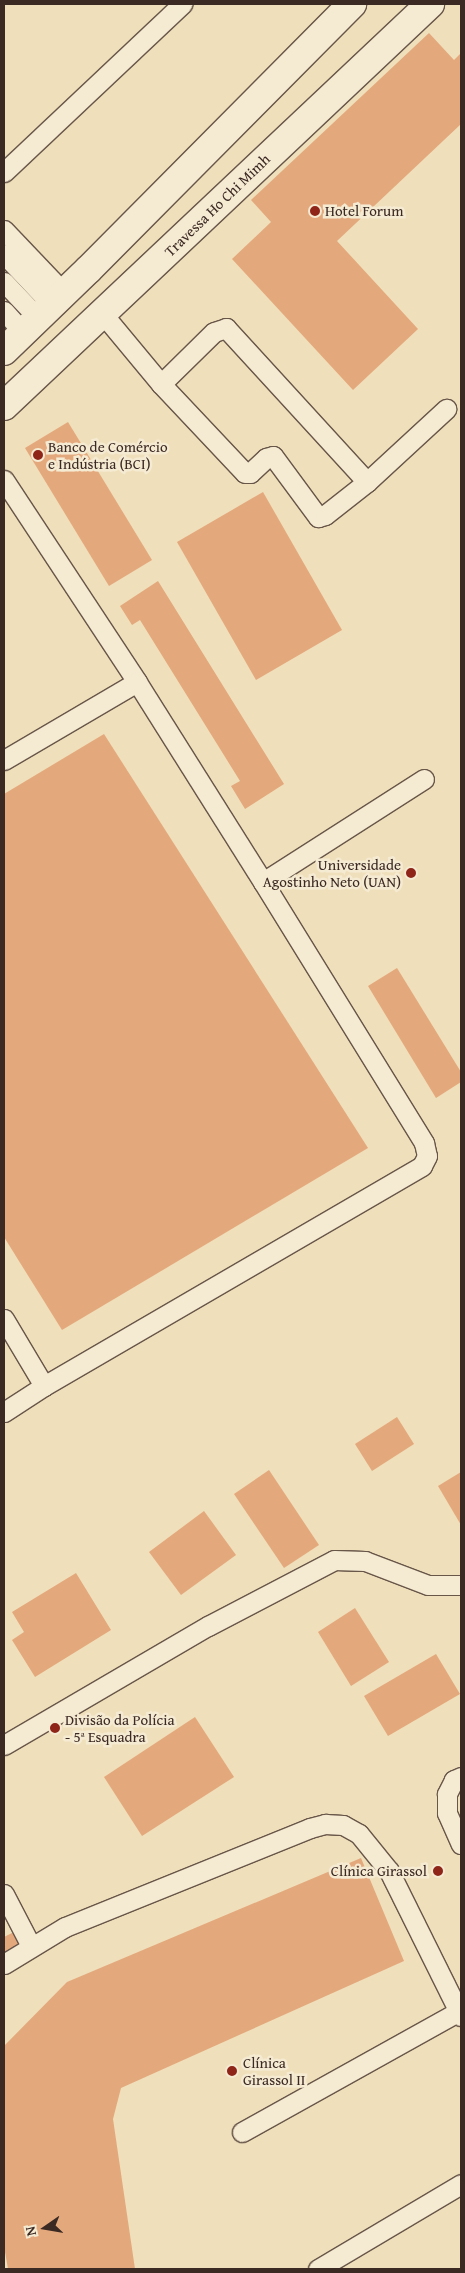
<!DOCTYPE html>
<meta charset="utf-8">
<style>
body{margin:0}
#map{position:relative;width:465px;height:2273px;overflow:hidden;background:#efdfba;font-family:"Gentium Book Plus",serif}
div>[style]{position:absolute}
.building>*{inset:0;background:#e4a87d}
.roads{filter:drop-shadow(1px 0 #685649) drop-shadow(-1px 0 #685649) drop-shadow(0 1px #685649) drop-shadow(0 -1px #685649)}
.service>*{height:19px;margin:-9.5px;padding:0 9.5px;transform-origin:9.5px;border-radius:9.5px;background:#f5ead2}
.minor>*{height:28px;margin:-14px;padding:0 14px;transform-origin:14px;border-radius:14px;background:#f5ead2}
.dots>*{width:14px;height:14px;translate:-50% -50%;box-sizing:border-box;border:2px solid #f5ead2;border-radius:50%}
span{translate:-50% -50%;white-space:nowrap;text-align:center;line-height:1.15;-webkit-text-stroke:5px #f5ead2;paint-order:stroke}
.street-label{font-size:15px;color:#3b2923}
.poi-label{font-size:15px;color:#3b2923}
.left{translate:0 -50%;text-align:left}
.right{translate:-100% -50%;text-align:right}
.frame{position:absolute;inset:0;border:5px solid #3b2923;pointer-events:none}
.north{position:absolute;left:20px;top:2203px;width:50px;height:50px;-webkit-text-stroke:4px #f5ead2;paint-order:stroke;rotate:257deg;font-size:14px;font-weight:700;line-height:20px;text-align:center;color:#3b2923}
.north::after{content:'';display:block;margin:auto;width:18px;height:22px;background:#3b2923;clip-path:polygon(50% 0,100% 100%,50% 72%,0 100%)}
</style>
<div id="map">
<div class="building">
<i style="clip-path:polygon(429px 33px,454px 60px,461px 53px,461px 124px,337px 241px,418px 329px,353px 390px,232px 259px,271px 222px,251px 200px)"></i>
<i style="clip-path:polygon(68px 422px,152px 560px,109px 586px,25px 448px)"></i>
<i style="clip-path:polygon(263px 492px,342px 630px,256px 680px,177px 542px)"></i>
<i style="clip-path:polygon(158px 581px,284px 784px,245px 809px,231px 786px,240px 781px,140px 620px,132px 625px,120px 606px)"></i>
<i style="clip-path:polygon(104px 734px,368px 1148px,62px 1330px,4px 1237px,4px 794px)"></i>
<i style="clip-path:polygon(397px 968px,461px 1072px,461px 1082px,436px 1098px,368px 986px)"></i>
<i style="clip-path:polygon(397px 1417px,414px 1444px,372px 1471px,355px 1444px)"></i>
<i style="clip-path:polygon(269px 1470px,319px 1545px,284px 1568px,234px 1494px)"></i>
<i style="clip-path:polygon(461px 1472px,461px 1525px,438px 1486px)"></i>
<i style="clip-path:polygon(204px 1511px,236px 1555px,181px 1595px,149px 1552px)"></i>
<i style="clip-path:polygon(76px 1573px,111px 1630px,35px 1677px,12px 1640px,24px 1632px,12px 1612px)"></i>
<i style="clip-path:polygon(355px 1608px,389px 1662px,351px 1686px,318px 1632px)"></i>
<i style="clip-path:polygon(436px 1654px,460px 1694px,388px 1736px,364px 1696px)"></i>
<i style="clip-path:polygon(195px 1717px,234px 1777px,142px 1836px,104px 1777px)"></i>
<i style="clip-path:polygon(361px 1858px,404px 1961px,121px 2088px,113px 2119px,135px 2269px,8px 2269px,4px 2246px,4px 2046px,67px 1982px)"></i>
<i style="clip-path:polygon(14px 1932px,23px 1949px,4px 1959px,4px 1937px)"></i>
</div>
<div class="roads">
<div class="service">
<i style="left:4px;top:172px;width:245px;rotate:-43.3deg"></i>
<i style="left:4px;top:230px;width:87px;rotate:46.4deg"></i>
<i style="left:4px;top:254px;width:70px;rotate:46.7deg"></i>
<i style="left:4px;top:282px;width:50px;rotate:46.6deg"></i>
<i style="left:4px;top:311px;width:28px;rotate:48deg"></i>
<i style="left:102px;top:313px;width:92px;rotate:50.3deg"></i>
<i style="left:161px;top:384px;width:122px;rotate:46.7deg"></i>
<i style="left:245px;top:473px;width:5px"></i>
<i style="left:250px;top:473px;width:22px;rotate:-43deg"></i>
<i style="left:266px;top:458px;width:7px;rotate:-16deg"></i>
<i style="left:273px;top:456px;width:76px;rotate:53.6deg"></i>
<i style="left:318px;top:517px;width:7px;rotate:-16deg"></i>
<i style="left:325px;top:515px;width:53px;rotate:-38.2deg"></i>
<i style="left:367px;top:482px;width:108px;rotate:-42.7deg"></i>
<i style="left:161px;top:384px;width:74px;rotate:-44.5deg"></i>
<i style="left:214px;top:332px;width:13px;rotate:-18deg"></i>
<i style="left:226px;top:328px;width:209px;rotate:47.5deg"></i>
<i style="left:4px;top:480px;width:242px;rotate:56.6deg"></i>
<i style="left:137px;top:682px;width:236px;rotate:57.8deg"></i>
<i style="left:263px;top:882px;width:307px;rotate:58.3deg"></i>
<i style="left:424px;top:1143px;width:13px;rotate:77deg"></i>
<i style="left:427px;top:1156px;width:11px;rotate:117deg"></i>
<i style="left:422px;top:1166px;width:437px;rotate:149.8deg"></i>
<i style="left:44px;top:1386px;width:78px;rotate:-120.8deg"></i>
<i style="left:4px;top:760px;width:154px;rotate:-30.4deg"></i>
<i style="left:263px;top:882px;width:191px;rotate:-32.6deg"></i>
<i style="left:4px;top:1412px;width:48px;rotate:-33deg"></i>
<i style="left:4px;top:1745px;width:236px;rotate:-30.3deg"></i>
<i style="left:208px;top:1626px;width:142px;rotate:-27.6deg"></i>
<i style="left:334px;top:1560px;width:31px;rotate:2deg"></i>
<i style="left:365px;top:1561px;width:67px;rotate:20.9deg"></i>
<i style="left:428px;top:1585px;width:33px"></i>
<i style="left:461px;top:1777px;width:8px;rotate:157deg"></i>
<i style="left:454px;top:1780px;width:16px;rotate:117deg"></i>
<i style="left:447px;top:1794px;width:19px;rotate:90deg"></i>
<i style="left:447px;top:1813px;width:34px;rotate:66deg"></i>
<i style="left:4px;top:1894px;width:59px;rotate:62.6deg"></i>
<i style="left:4px;top:1964px;width:71px;rotate:-31.2deg"></i>
<i style="left:65px;top:1927px;width:264px;rotate:-22deg"></i>
<i style="left:310px;top:1828px;width:16px;rotate:-15deg"></i>
<i style="left:325px;top:1824px;width:18px;rotate:3deg"></i>
<i style="left:343px;top:1825px;width:18px;rotate:29deg"></i>
<i style="left:359px;top:1834px;width:48px;rotate:51deg"></i>
<i style="left:389px;top:1871px;width:162px;rotate:63.6deg"></i>
<i style="left:242px;top:2132px;width:248px;rotate:-29.1deg"></i>
<i style="left:318px;top:2269px;width:166px;rotate:-30.7deg"></i>
</div>
<div class="minor">
<i style="left:4px;top:351px;width:117px;rotate:-44deg"></i>
<i style="left:88px;top:270px;width:375px;rotate:-45.2deg"></i>
<i style="left:4px;top:406px;width:586px;rotate:-43.34deg"></i>
</div>
</div>
<div class="dots">
<i style="left:315px;top:211px;background:#8f2418"></i>
<i style="left:38px;top:455px;background:#8f2418"></i>
<i style="left:411px;top:873px;background:#8f2418"></i>
<i style="left:55px;top:1728px;background:#8f2418"></i>
<i style="left:438px;top:1871px;background:#8f2418"></i>
<i style="left:232px;top:2071px;background:#8f2418"></i>
</div>
<div class="street-label">
<span style="left:217px;top:205px;rotate:-44deg">Travessa Ho Chi Mimh</span>
</div>
<div class="poi-label">
<span class="left" style="left:325px;top:211px">Hotel Forum</span>
<span class="left" style="left:48px;top:455px">Banco de Comércio<br>e Indústria (BCI)</span>
<span class="right" style="left:401px;top:873px">Universidade<br>Agostinho Neto (UAN)</span>
<span class="left" style="left:65px;top:1728px">Divisão da Polícia<br>- 5ª Esquadra</span>
<span class="right" style="left:427px;top:1871px">Clínica Girassol</span>
<span class="left" style="left:243px;top:2071px">Clínica<br>Girassol II</span>
</div>
<div class="frame"></div>
<div class="north">N</div>
</div>
